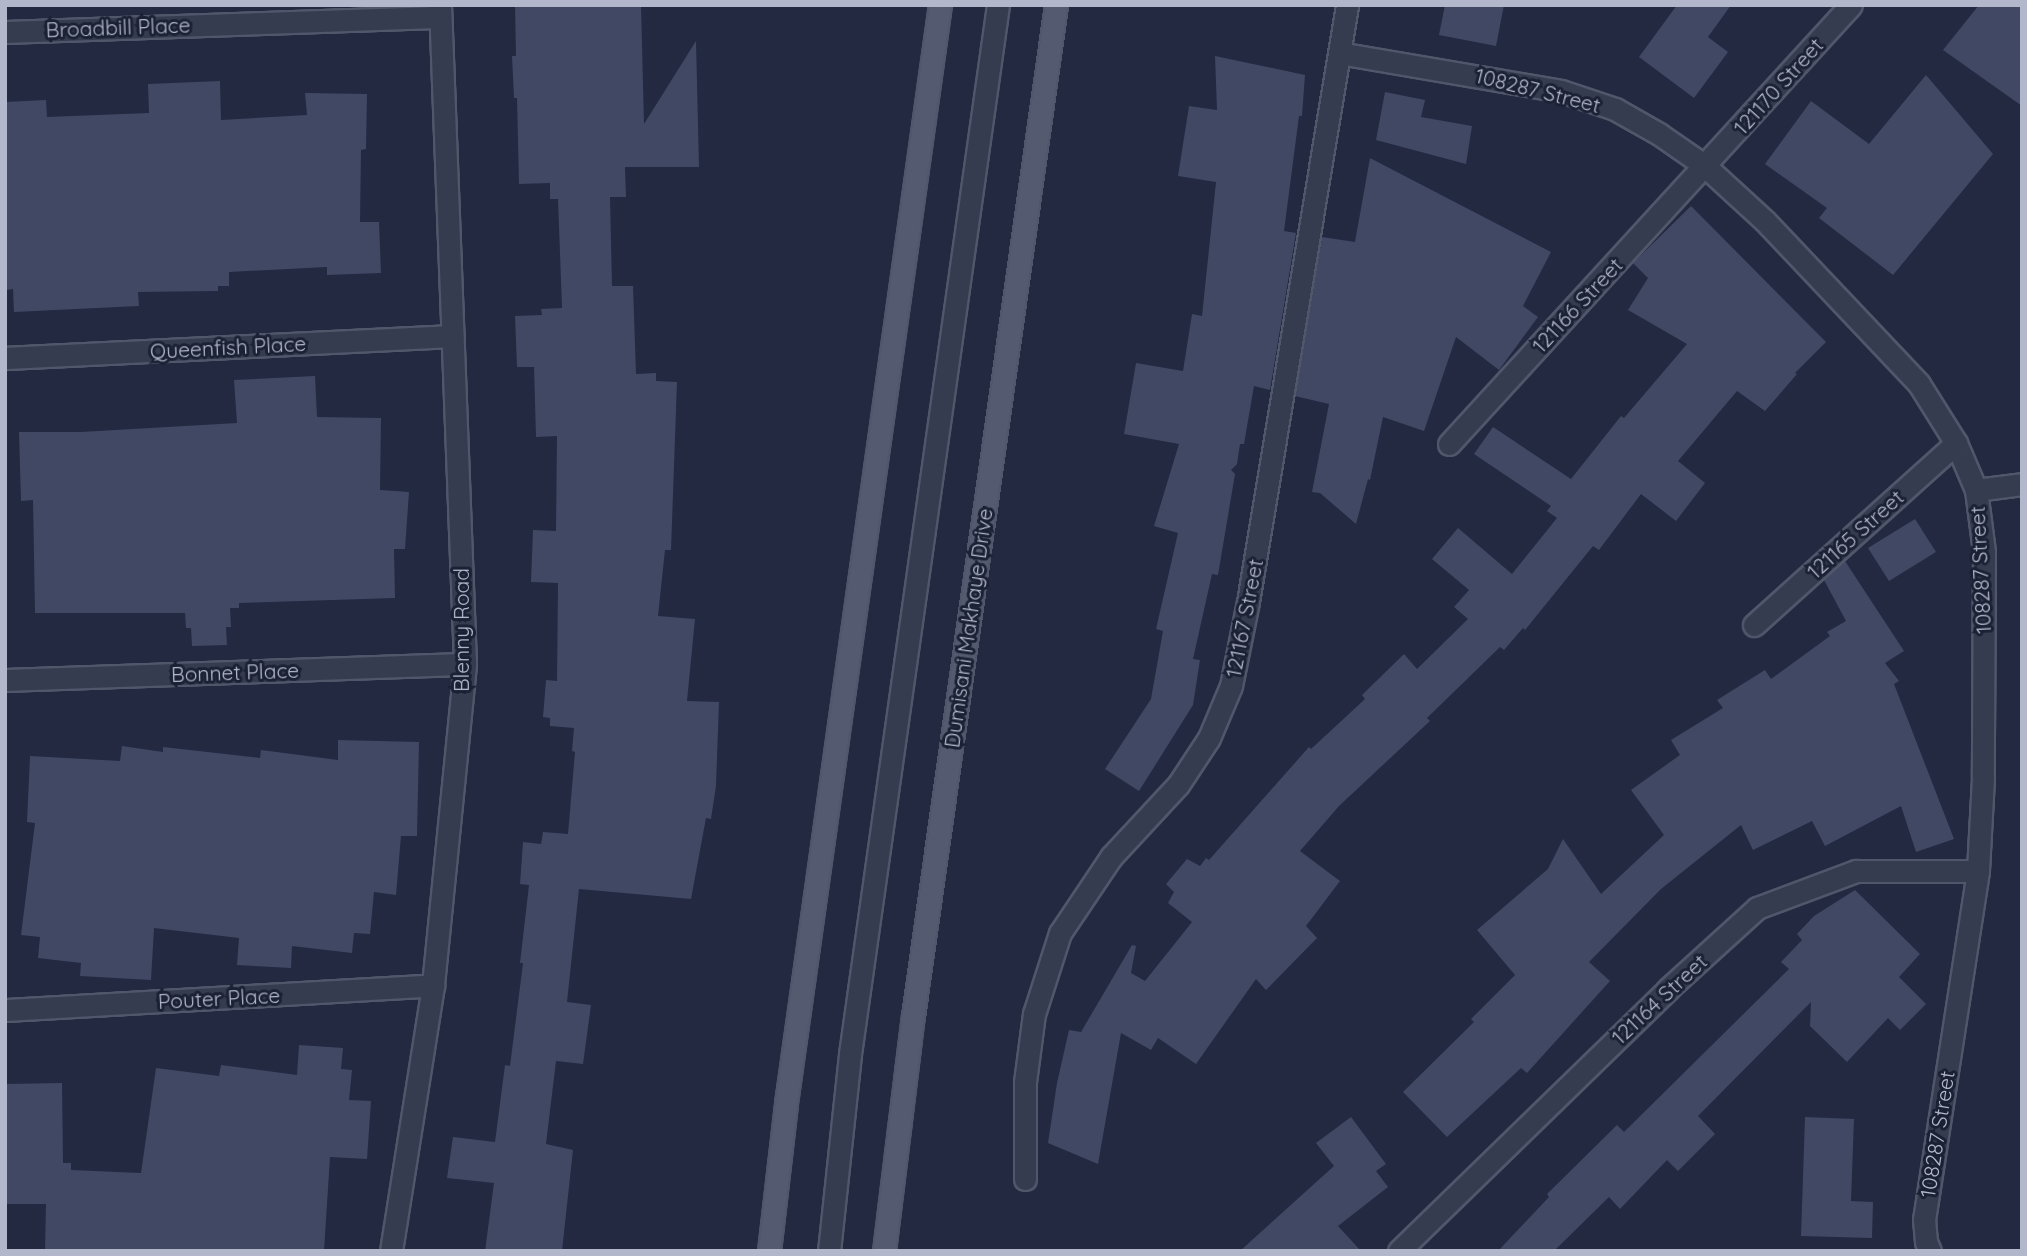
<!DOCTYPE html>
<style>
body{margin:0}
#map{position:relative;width:2027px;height:1256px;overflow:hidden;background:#222941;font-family:Quicksand,sans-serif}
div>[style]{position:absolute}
.building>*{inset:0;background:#414863}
.roads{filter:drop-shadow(2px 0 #51576b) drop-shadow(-2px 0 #51576b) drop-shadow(0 2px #51576b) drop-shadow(0 -2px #51576b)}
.lane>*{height:21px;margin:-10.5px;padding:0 10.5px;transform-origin:10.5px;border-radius:10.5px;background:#363c50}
.street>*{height:21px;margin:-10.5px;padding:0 10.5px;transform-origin:10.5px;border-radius:10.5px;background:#363c50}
.primary>*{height:21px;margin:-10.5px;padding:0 10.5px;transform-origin:10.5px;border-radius:10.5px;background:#545b70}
span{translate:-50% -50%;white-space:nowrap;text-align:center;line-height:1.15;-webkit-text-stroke:6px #1b2135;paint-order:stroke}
.street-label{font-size:21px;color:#b3b7cb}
.frame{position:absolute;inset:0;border:7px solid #b3b7cb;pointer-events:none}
</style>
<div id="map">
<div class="building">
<i style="clip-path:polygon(515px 5px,641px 5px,644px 124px,696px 41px,699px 167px,625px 167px,626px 197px,610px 197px,612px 286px,633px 286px,636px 374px,656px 373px,656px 381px,677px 382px,671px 550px,665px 550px,658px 616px,695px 619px,687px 701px,719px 702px,716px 786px,711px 819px,706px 818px,691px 899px,579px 889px,567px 1002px,591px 1005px,583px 1064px,556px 1061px,546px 1144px,573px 1150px,562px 1251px,485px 1251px,494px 1183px,447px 1178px,453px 1137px,495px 1142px,505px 1065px,510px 1066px,523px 963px,520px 963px,529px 885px,520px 884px,523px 842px,541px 844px,543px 832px,568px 834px,575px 752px,572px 751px,574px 728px,550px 726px,550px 718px,543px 717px,546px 680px,557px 681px,558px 583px,531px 582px,533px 530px,556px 531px,557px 436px,536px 437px,534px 367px,517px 367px,515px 316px,542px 315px,541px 309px,562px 308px,558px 199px,550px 199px,550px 183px,519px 184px,517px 98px,514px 98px,512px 56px,516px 56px)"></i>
<i style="clip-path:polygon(1445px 5px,1504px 5px,1496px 46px,1439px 35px)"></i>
<i style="clip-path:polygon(1677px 5px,1731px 5px,1708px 37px,1728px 52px,1694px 98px,1639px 57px)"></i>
<i style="clip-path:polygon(1979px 5px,2022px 5px,2022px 106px,1943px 50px)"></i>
<i style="clip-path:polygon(1215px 56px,1305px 75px,1302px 116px,1299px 116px,1284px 231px,1296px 233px,1270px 390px,1254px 386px,1244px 444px,1240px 444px,1237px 464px,1231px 470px,1235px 474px,1218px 575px,1212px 574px,1193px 659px,1200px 660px,1193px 705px,1139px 791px,1105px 769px,1151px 699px,1163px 631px,1156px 629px,1178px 533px,1154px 526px,1179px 444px,1124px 434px,1136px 363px,1183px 371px,1192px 314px,1202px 316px,1216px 182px,1178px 176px,1189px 106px,1217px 110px)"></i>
<i style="clip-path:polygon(1926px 75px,1993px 154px,1893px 275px,1819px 218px,1827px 208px,1765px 164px,1811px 101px,1869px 144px)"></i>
<i style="clip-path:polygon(220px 81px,221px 120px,307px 115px,305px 93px,367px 94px,366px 149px,361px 150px,360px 222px,379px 222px,381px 273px,327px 275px,327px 267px,229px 272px,229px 286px,218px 286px,218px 291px,138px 292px,139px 306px,14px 312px,13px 289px,7px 290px,5px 264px,5px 102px,46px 100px,47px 117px,149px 113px,148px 84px)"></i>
<i style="clip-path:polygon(1385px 92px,1425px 100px,1421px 117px,1472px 126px,1466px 164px,1376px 140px)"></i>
<i style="clip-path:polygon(1370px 158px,1551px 252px,1523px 306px,1538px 317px,1499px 370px,1456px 337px,1424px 431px,1383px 417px,1370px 480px,1368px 479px,1356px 524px,1320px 493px,1312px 492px,1329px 404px,1295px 396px,1322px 237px,1355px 242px)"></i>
<i style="clip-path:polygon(1691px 206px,1826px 342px,1795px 373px,1797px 374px,1765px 411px,1737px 391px,1678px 461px,1705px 483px,1676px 521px,1641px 494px,1599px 550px,1593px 546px,1525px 630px,1523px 628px,1504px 650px,1500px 647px,1427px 718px,1430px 721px,1339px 806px,1300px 851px,1340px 881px,1306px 926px,1317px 938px,1266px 990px,1256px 979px,1196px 1064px,1158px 1038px,1151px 1050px,1121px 1033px,1098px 1164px,1048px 1143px,1057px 1083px,1069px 1030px,1081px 1032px,1132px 945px,1136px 946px,1131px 973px,1145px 981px,1192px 922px,1168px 903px,1174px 892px,1166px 884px,1187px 859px,1200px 866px,1206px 858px,1209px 860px,1309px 747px,1311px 749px,1365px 699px,1362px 695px,1404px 654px,1417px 669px,1468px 619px,1454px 607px,1469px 590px,1432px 559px,1458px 528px,1512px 574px,1557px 518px,1547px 511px,1551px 506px,1474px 454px,1493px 427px,1571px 479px,1621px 416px,1624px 418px,1687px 344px,1628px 310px,1648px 278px,1633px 263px)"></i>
<i style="clip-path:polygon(315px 376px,317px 417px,381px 418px,380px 490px,409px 492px,405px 549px,394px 549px,395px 598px,239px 603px,239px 608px,230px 608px,231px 627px,226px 627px,227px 645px,192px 646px,191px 628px,186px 628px,185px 613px,35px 613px,33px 500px,21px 501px,19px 432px,81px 432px,237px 423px,234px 380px)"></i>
<i style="clip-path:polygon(1915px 519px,1936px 552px,1889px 581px,1868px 548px)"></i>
<i style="clip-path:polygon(1845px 561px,1904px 651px,1885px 663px,1899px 681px,1894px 684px,1954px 839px,1916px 852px,1901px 806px,1825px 846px,1812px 821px,1753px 850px,1741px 825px,1661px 889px,1589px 962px,1610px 981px,1527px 1073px,1521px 1068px,1447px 1137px,1403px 1092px,1474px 1022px,1471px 1019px,1515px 975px,1477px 930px,1548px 869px,1563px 839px,1601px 894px,1664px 835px,1631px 790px,1680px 755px,1671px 740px,1723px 708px,1717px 700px,1765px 670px,1771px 679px,1830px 636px,1827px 632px,1846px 621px,1824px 580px)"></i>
<i style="clip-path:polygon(338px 740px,419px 742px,417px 836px,401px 836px,396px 895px,374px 892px,370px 934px,354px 933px,352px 953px,292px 946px,291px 968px,237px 965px,239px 938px,154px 928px,151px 980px,80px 976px,81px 963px,38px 958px,40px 937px,21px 935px,35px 823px,27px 822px,30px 756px,120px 761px,122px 746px,163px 752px,163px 747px,260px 758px,261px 750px,338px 760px)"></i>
<i style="clip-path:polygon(1855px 890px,1920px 954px,1899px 977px,1926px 1004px,1900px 1030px,1888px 1018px,1847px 1062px,1810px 1026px,1811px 1002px,1698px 1116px,1715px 1134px,1678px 1171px,1667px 1160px,1620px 1209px,1609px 1197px,1554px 1251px,1498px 1251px,1549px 1197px,1547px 1194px,1617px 1125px,1624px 1132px,1789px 969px,1781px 962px,1802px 940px,1797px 934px,1814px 916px)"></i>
<i style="clip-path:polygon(299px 1045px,343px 1048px,341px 1069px,352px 1070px,349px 1100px,371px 1101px,367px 1159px,330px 1157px,324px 1251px,45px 1251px,46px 1204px,7px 1204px,5px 1084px,62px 1083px,63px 1163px,71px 1163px,71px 1170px,141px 1173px,156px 1068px,219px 1076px,221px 1065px,297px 1075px)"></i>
<i style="clip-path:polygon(1351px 1117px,1386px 1164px,1376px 1171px,1388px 1187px,1338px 1226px,1361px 1251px,1240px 1251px,1334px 1166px,1316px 1143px)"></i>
<i style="clip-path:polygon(1805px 1117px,1854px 1119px,1851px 1201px,1873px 1202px,1872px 1238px,1801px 1236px)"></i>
</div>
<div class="roads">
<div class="lane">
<i style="left:829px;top:1251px;width:198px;rotate:-83.9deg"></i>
<i style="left:850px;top:1054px;width:1059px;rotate:-81.97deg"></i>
</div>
<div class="street">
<i style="left:5px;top:32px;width:435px;rotate:-2deg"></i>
<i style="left:1339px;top:53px;width:225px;rotate:9.7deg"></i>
<i style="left:1561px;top:91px;width:57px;rotate:18.4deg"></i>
<i style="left:1615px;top:109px;width:51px;rotate:29.6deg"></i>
<i style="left:1659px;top:134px;width:56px;rotate:34.8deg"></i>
<i style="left:1705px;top:166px;width:81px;rotate:42.5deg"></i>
<i style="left:1765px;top:221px;width:224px;rotate:46.6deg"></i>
<i style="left:1919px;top:384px;width:70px;rotate:57.9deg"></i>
<i style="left:1956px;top:443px;width:51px;rotate:66.9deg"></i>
<i style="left:1976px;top:490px;width:63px;rotate:82.6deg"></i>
<i style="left:1984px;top:552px;width:226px;rotate:90.3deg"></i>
<i style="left:1983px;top:778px;width:93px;rotate:93.1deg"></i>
<i style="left:1978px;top:871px;width:352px;rotate:98.8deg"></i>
<i style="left:1924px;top:1219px;width:23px;rotate:85deg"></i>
<i style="left:1926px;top:1242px;width:10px;rotate:66deg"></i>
<i style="left:5px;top:358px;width:448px;rotate:-2.8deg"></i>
<i style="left:1449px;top:444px;width:595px;rotate:-47.52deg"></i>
<i style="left:1976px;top:490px;width:46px;rotate:-7.4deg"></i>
<i style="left:1754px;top:625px;width:272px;rotate:-42deg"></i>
<i style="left:5px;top:680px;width:460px;rotate:-2deg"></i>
<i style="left:5px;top:1010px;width:429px;rotate:-3.3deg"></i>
<i style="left:1025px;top:1179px;width:97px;rotate:-90deg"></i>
<i style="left:1025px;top:1082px;width:69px;rotate:-82.5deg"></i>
<i style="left:1034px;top:1014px;width:85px;rotate:-72.2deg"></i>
<i style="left:1060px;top:933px;width:92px;rotate:-56.1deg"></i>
<i style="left:1111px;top:857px;width:98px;rotate:-47.1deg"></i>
<i style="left:1178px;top:785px;width:56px;rotate:-56.6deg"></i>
<i style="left:1209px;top:738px;width:56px;rotate:-67.1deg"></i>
<i style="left:1231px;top:686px;width:86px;rotate:-78.6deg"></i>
<i style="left:1248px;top:602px;width:605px;rotate:-80.58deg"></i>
<i style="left:391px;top:1251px;width:269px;rotate:-81deg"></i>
<i style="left:433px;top:985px;width:323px;rotate:-84.3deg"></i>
<i style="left:465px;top:664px;width:659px;rotate:-92.17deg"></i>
<i style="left:1399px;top:1251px;width:376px;rotate:-44.2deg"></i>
<i style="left:1668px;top:989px;width:120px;rotate:-42.3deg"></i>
<i style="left:1757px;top:908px;width:106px;rotate:-20.5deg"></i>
<i style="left:1856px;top:871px;width:122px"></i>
</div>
<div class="primary">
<i style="left:769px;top:1251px;width:149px;rotate:-83.4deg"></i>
<i style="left:786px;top:1103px;width:1109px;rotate:-82.02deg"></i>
<i style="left:884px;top:1251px;width:237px;rotate:-83deg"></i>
<i style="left:913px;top:1016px;width:1021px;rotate:-81.95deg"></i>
</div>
</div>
<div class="street-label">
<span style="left:118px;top:27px;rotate:-2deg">Broadbill Place</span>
<span style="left:1778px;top:86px;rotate:-48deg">121170 Street</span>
<span style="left:1538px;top:90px;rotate:14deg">108287 Street</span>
<span style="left:1577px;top:305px;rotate:-47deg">121166 Street</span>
<span style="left:228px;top:347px;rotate:-3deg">Queenfish Place</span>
<span style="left:1855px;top:534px;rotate:-42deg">121165 Street</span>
<span style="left:1980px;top:570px;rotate:-93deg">108287 Street</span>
<span style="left:1244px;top:618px;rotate:-79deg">121167 Street</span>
<span style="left:968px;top:628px;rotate:-82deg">Dumisani Makhaye Drive</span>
<span style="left:461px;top:630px;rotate:-90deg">Blenny Road</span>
<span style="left:235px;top:672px;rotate:-2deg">Bonnet Place</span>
<span style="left:219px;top:998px;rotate:-3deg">Pouter Place</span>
<span style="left:1659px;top:999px;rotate:-43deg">121164 Street</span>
<span style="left:1937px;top:1134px;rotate:-81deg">108287 Street</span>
</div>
<div class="frame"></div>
</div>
